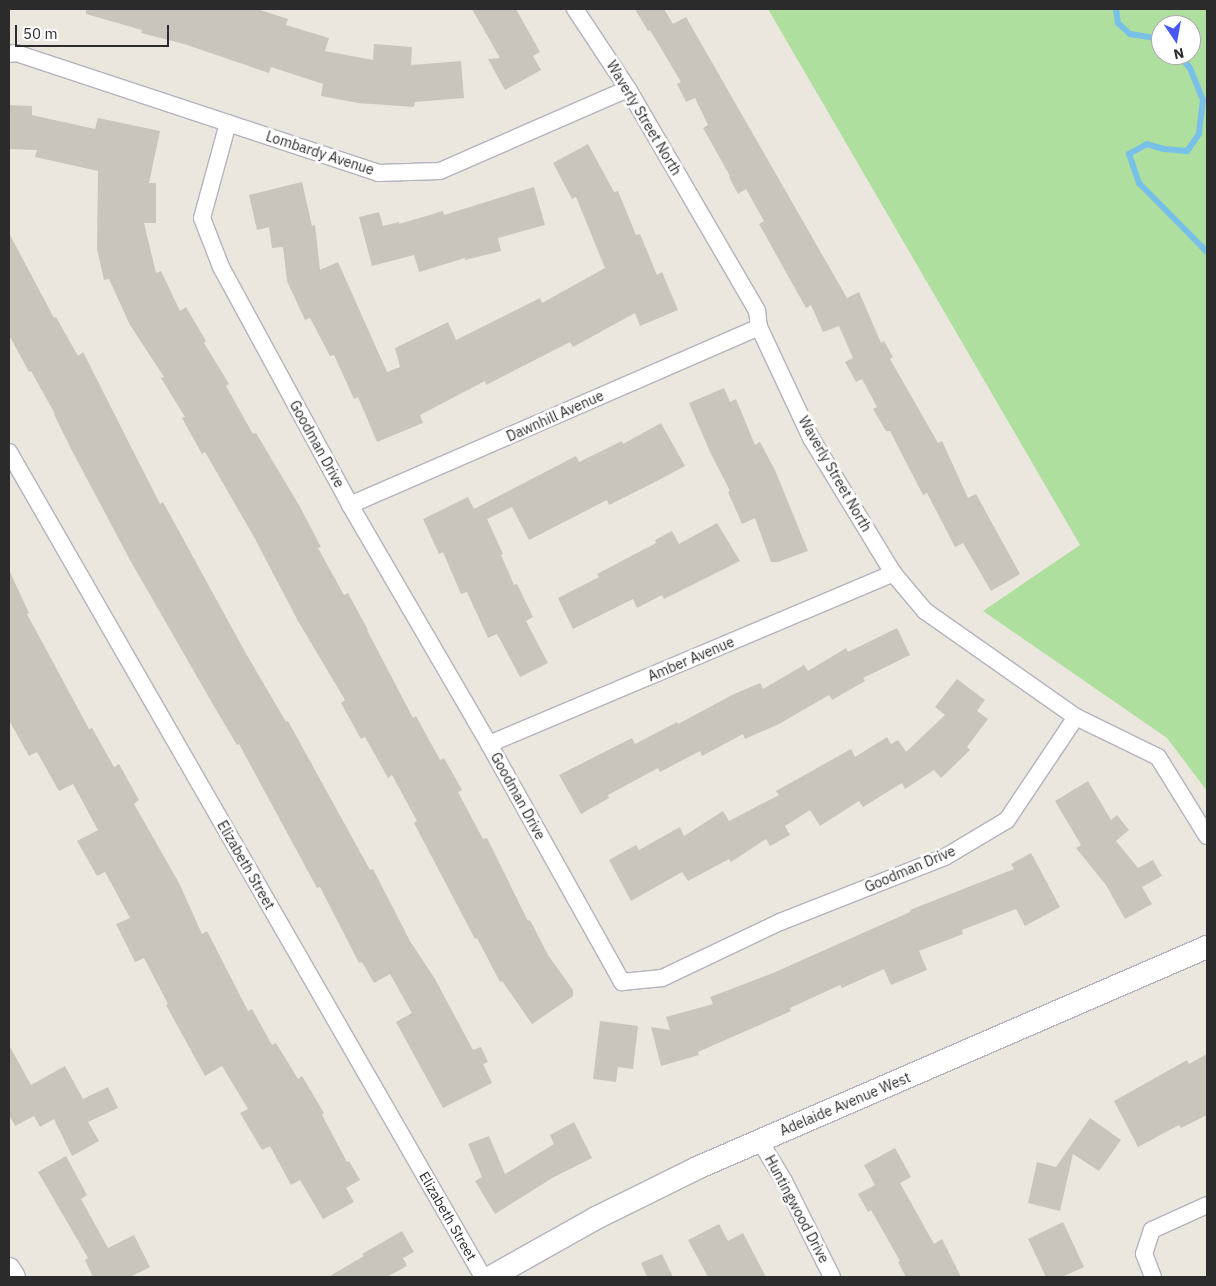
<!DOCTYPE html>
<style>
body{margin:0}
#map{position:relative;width:1216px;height:1286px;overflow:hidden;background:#ece7de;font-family:"IBM Plex Sans",sans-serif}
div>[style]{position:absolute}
.green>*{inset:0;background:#aedf9e}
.stream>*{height:6px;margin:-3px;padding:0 3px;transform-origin:3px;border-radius:3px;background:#78c0e8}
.building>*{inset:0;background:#c8c5bd}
.roads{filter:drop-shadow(1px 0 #b2b3be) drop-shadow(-1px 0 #b2b3be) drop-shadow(0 1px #b2b3be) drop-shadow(0 -1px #b2b3be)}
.minor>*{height:16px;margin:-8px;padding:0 8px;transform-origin:8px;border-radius:8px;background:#fff}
.secondary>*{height:22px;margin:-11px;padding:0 11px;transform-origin:11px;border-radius:11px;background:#fff}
span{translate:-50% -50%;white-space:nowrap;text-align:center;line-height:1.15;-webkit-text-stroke:5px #fff;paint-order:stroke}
.street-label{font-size:14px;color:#2b2b2b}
.frame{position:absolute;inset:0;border:10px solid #2b2b2b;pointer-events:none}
.north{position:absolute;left:1151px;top:15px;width:50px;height:50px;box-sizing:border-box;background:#fff;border:1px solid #aaa;border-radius:50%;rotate:168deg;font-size:14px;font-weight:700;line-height:20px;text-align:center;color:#2b2b2b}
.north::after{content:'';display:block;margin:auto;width:18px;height:22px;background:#4858f0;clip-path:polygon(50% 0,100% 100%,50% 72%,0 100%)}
.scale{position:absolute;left:15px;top:25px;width:154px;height:22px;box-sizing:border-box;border:2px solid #2b2b2b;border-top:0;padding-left:6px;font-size:15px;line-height:18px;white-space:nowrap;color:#2b2b2b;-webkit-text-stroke:4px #fff;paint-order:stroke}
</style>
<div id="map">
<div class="green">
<i style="clip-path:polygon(evenodd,768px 9px,1207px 9px,1207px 791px,1167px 738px,983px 611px,1080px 545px,768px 9px,1161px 25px,1191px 25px,1191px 55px,1161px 55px,1161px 25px)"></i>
</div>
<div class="stream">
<i style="left:1116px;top:9px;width:14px;rotate:82deg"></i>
<i style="left:1118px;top:23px;width:16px;rotate:43deg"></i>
<i style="left:1130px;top:34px;width:31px;rotate:9deg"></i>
<i style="left:1179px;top:55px;width:17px;rotate:50deg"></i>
<i style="left:1190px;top:68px;width:35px;rotate:68deg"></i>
<i style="left:1203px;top:100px;width:34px;rotate:97deg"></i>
<i style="left:1199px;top:134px;width:21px;rotate:125deg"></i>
<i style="left:1187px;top:151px;width:23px;rotate:-175deg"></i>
<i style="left:1164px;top:149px;width:18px;rotate:-164deg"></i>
<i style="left:1147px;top:144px;width:21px;rotate:151deg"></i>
<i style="left:1129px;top:154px;width:31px;rotate:71deg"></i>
<i style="left:1139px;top:183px;width:97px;rotate:45.4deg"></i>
</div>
<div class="building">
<i style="clip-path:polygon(86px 9px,257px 9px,288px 19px,286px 25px,329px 38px,325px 51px,373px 60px,374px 44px,412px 47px,411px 65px,461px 61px,464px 98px,415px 102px,414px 107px,358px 103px,321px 96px,323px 84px,271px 67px,269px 73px,184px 44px,141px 33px,142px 30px,86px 14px)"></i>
<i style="clip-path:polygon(472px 9px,516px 9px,540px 52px,533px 56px,541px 70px,505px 90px,488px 59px,500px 58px)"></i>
<i style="clip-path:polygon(635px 9px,664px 9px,673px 24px,686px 17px,847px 298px,859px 292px,881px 343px,884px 341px,893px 357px,890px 359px,938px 443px,942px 441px,968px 498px,976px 494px,1020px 574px,991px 591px,963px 543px,955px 547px,927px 493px,923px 495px,890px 431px,886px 431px,873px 409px,877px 407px,862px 379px,856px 382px,845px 362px,853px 358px,839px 326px,823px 332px,811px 305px,806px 308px,759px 224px,764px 221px,746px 189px,738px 194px,729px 177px,730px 176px,703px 128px,708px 125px,695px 98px,686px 102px,677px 84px,681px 82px,650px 30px,648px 31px)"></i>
<i style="clip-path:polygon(9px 105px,32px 106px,32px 115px,95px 129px,98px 118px,160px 131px,149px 183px,156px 183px,156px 223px,144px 223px,156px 273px,161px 271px,180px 311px,186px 307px,206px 341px,204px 343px,229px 384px,226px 386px,253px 434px,256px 433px,300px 507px,321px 547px,318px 548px,344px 595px,348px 593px,368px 630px,367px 630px,413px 718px,416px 716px,440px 760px,444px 758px,462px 790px,458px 792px,483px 839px,487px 838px,528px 921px,530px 920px,548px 955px,573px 990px,573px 996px,532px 1024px,502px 981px,500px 982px,477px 938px,475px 939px,414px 823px,417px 821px,392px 775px,388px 778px,365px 737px,361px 739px,341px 703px,345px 700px,298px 621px,254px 537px,205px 452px,202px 454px,182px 418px,185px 417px,161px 378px,164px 377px,130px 325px,109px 279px,104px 280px,97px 249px,98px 171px,35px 157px,37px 150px,9px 149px)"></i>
<i style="clip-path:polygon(588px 144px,614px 192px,618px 191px,636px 235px,640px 234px,657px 275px,662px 272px,678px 310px,640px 326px,635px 313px,573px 347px,570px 342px,486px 385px,485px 381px,420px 415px,423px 423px,377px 442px,358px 397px,354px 399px,334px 355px,330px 356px,310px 318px,305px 320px,287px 281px,283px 247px,272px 248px,269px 227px,257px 230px,249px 195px,302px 182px,312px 226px,315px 225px,320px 270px,338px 262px,387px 372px,400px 367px,395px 348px,448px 322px,456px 340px,540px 298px,542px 303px,605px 268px,576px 197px,572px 199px,553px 163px)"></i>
<i style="clip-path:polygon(534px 187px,545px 225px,498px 238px,501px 251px,465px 260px,465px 258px,419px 272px,414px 255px,372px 266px,359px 217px,379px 212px,383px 226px,399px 222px,399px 224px,443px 211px,444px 215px)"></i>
<i style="clip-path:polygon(9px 233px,54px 318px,56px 317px,78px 356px,83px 352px,160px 504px,163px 502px,244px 650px,286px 722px,288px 721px,370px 870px,373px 869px,410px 941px,435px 979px,473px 1050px,481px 1047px,488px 1062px,483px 1064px,492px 1083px,443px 1108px,396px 1022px,412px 1013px,390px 974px,374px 983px,362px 962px,359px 963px,320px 887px,317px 888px,239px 744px,237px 745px,215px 708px,130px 560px,70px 447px,54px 414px,55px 414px,31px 371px,29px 372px,9px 335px)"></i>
<i style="clip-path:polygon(724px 388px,730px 402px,736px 399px,755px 445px,760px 442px,775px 470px,808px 551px,778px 562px,771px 562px,755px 518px,742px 524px,728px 492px,730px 491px,710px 452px,689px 403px)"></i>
<i style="clip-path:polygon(661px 423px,685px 466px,657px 481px,609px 505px,607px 500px,529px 540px,512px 507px,487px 519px,503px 554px,501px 555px,514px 585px,517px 584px,533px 617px,526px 621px,548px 663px,520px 677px,497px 634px,488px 638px,467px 592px,461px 594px,443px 552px,439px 554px,423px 519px,468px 497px,474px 509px,576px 456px,579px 462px,622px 441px,623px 444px)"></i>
<i style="clip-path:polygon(717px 523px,740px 561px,664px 599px,662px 595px,637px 608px,633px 599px,573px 629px,558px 598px,599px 577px,597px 574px,656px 543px,655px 540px,672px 531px,679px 544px)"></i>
<i style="clip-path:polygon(9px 570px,29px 613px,27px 614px,89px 729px,92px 728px,114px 767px,119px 764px,139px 800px,134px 804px,179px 883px,202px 934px,207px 931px,248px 1011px,252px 1009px,272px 1045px,276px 1043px,298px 1079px,302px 1076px,324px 1113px,322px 1115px,347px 1162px,349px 1161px,360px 1180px,346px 1188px,354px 1202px,323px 1219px,300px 1180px,291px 1185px,270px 1146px,262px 1150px,240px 1113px,248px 1109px,222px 1066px,205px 1076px,166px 1005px,168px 1004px,144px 958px,135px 962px,116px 924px,130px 918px,105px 872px,97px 876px,77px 841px,98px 830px,73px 784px,59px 791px,37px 752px,29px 756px,9px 720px)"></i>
<i style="clip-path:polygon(897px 628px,910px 655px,863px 678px,865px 681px,832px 700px,829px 695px,779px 724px,745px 739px,743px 734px,702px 756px,700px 751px,660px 772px,658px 768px,608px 795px,609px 798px,581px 814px,559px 775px,632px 738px,635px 744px,677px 722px,678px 724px,732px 695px,760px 683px,763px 689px,804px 665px,808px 671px,846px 648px,848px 652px)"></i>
<i style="clip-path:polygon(957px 679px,985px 700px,977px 711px,988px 719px,967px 747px,970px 750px,941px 778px,934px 770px,905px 789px,902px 783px,863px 807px,859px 801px,820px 826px,810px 810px,785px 826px,790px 835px,770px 846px,766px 839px,731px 862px,729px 859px,688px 881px,682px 872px,631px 901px,609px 860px,636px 845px,639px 850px,680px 827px,684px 836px,723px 811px,729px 821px,779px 795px,776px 791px,851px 749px,855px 757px,887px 737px,891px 744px,898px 740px,906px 752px,945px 715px,935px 707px)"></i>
<i style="clip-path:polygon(1088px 781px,1111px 820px,1117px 815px,1129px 830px,1116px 841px,1138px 868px,1153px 860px,1162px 876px,1142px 887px,1152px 904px,1125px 919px,1106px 885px,1076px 848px,1081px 845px,1055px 801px)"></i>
<i style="clip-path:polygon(1031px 853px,1060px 907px,1025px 926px,1016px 909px,962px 930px,963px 934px,919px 951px,927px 970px,891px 985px,884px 969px,842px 988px,840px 985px,790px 1008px,791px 1011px,698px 1052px,699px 1055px,661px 1066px,651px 1027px,670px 1030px,666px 1017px,713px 1004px,710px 997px,773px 973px,910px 912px,910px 910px,1014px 869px,1011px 864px)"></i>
<i style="clip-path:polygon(600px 1021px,638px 1026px,633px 1069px,618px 1067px,616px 1082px,593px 1079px)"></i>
<i style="clip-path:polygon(9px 1045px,31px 1085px,65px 1066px,83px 1099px,108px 1087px,118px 1108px,88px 1122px,99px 1141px,72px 1156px,54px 1119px,40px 1127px,34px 1116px,15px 1126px,9px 1115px)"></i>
<i style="clip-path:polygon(1207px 1054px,1207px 1115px,1181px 1128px,1179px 1125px,1138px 1147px,1114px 1101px,1187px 1060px,1189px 1064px)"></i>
<i style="clip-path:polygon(1090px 1118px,1121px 1140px,1099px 1171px,1073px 1154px,1060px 1211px,1028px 1203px,1037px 1162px,1056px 1167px)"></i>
<i style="clip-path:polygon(574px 1122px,592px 1158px,554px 1177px,495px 1214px,475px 1181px,482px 1177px,468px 1144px,489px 1136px,505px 1174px,554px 1144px,550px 1135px)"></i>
<i style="clip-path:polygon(895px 1148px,911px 1177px,900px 1183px,934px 1244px,942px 1239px,961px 1277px,906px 1277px,898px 1262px,900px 1261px,871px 1210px,868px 1212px,858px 1194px,875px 1185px,864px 1165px)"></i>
<i style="clip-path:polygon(66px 1156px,87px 1195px,81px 1199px,108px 1248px,134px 1235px,150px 1267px,130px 1277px,93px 1277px,85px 1260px,88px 1258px,38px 1172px)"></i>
<i style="clip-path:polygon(1063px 1222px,1084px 1267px,1062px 1277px,1046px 1277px,1028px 1239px)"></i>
<i style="clip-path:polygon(719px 1224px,728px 1241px,743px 1233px,766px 1277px,708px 1277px,688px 1240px)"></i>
<i style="clip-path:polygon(402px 1231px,414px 1252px,403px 1258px,407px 1266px,387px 1277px,328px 1277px,364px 1256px,362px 1254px)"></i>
<i style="clip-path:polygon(662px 1254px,673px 1277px,647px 1277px,641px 1263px)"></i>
</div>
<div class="roads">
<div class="minor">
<i style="left:575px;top:9px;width:96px;rotate:56.5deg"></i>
<i style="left:628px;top:89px;width:257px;rotate:59.8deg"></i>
<i style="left:757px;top:311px;width:16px;rotate:83deg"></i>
<i style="left:759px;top:327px;width:123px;rotate:64.9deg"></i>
<i style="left:811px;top:438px;width:158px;rotate:58.7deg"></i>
<i style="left:893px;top:573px;width:50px;rotate:49.9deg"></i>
<i style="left:925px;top:611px;width:184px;rotate:35.1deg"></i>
<i style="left:1076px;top:717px;width:91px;rotate:26deg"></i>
<i style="left:1158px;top:757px;width:93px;rotate:58.2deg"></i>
<i style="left:9px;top:54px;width:7px;rotate:-8deg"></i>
<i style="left:16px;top:53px;width:381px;rotate:18.3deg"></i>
<i style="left:378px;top:173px;width:62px;rotate:-1.8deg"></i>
<i style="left:440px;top:171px;width:205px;rotate:-23.6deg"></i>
<i style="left:228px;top:123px;width:98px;rotate:105.3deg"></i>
<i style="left:202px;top:218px;width:53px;rotate:68.8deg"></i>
<i style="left:221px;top:267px;width:271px;rotate:61.5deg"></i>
<i style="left:350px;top:505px;width:276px;rotate:59.8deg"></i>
<i style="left:489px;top:744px;width:273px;rotate:60.8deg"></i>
<i style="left:622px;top:982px;width:40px;rotate:-5.7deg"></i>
<i style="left:662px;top:978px;width:131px;rotate:-25.4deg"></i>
<i style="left:780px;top:922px;width:177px;rotate:-21.5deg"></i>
<i style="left:945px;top:857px;width:72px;rotate:-30.8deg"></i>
<i style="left:1007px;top:820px;width:124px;rotate:-56.2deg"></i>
<i style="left:9px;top:452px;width:951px;rotate:60.12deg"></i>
<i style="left:350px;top:505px;width:446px;rotate:-23.5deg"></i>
<i style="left:489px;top:744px;width:439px;rotate:-22.9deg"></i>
<i style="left:760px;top:1141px;width:47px;rotate:59deg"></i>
<i style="left:784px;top:1181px;width:107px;rotate:63.4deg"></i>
<i style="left:1153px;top:1277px;width:25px;rotate:-111deg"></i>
<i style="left:1144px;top:1254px;width:25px;rotate:-72deg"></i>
<i style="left:1152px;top:1230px;width:60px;rotate:-24.4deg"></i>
</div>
<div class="secondary">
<i style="left:9px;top:1269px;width:9px;rotate:58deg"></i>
<i style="left:491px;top:1277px;width:120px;rotate:-29.3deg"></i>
<i style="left:596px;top:1218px;width:113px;rotate:-26.3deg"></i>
<i style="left:697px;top:1168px;width:556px;rotate:-23.43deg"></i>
</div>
</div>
<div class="street-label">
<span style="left:644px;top:118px;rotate:59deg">Waverly Street North</span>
<span style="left:320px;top:153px;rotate:18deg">Lombardy Avenue</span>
<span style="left:555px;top:416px;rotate:-24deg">Dawnhill Avenue</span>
<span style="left:317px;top:444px;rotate:61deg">Goodman Drive</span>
<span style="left:835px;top:474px;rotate:60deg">Waverly Street North</span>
<span style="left:691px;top:659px;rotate:-23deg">Amber Avenue</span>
<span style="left:518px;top:796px;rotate:61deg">Goodman Drive</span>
<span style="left:246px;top:865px;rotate:60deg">Elizabeth Street</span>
<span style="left:910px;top:869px;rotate:-23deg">Goodman Drive</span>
<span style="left:845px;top:1104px;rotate:-23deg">Adelaide Avenue West</span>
<span style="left:797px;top:1209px;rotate:62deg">Huntingwood Drive</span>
<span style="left:448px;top:1216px;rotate:60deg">Elizabeth Street</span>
</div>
<div class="frame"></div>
<div class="north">N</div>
<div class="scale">50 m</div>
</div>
